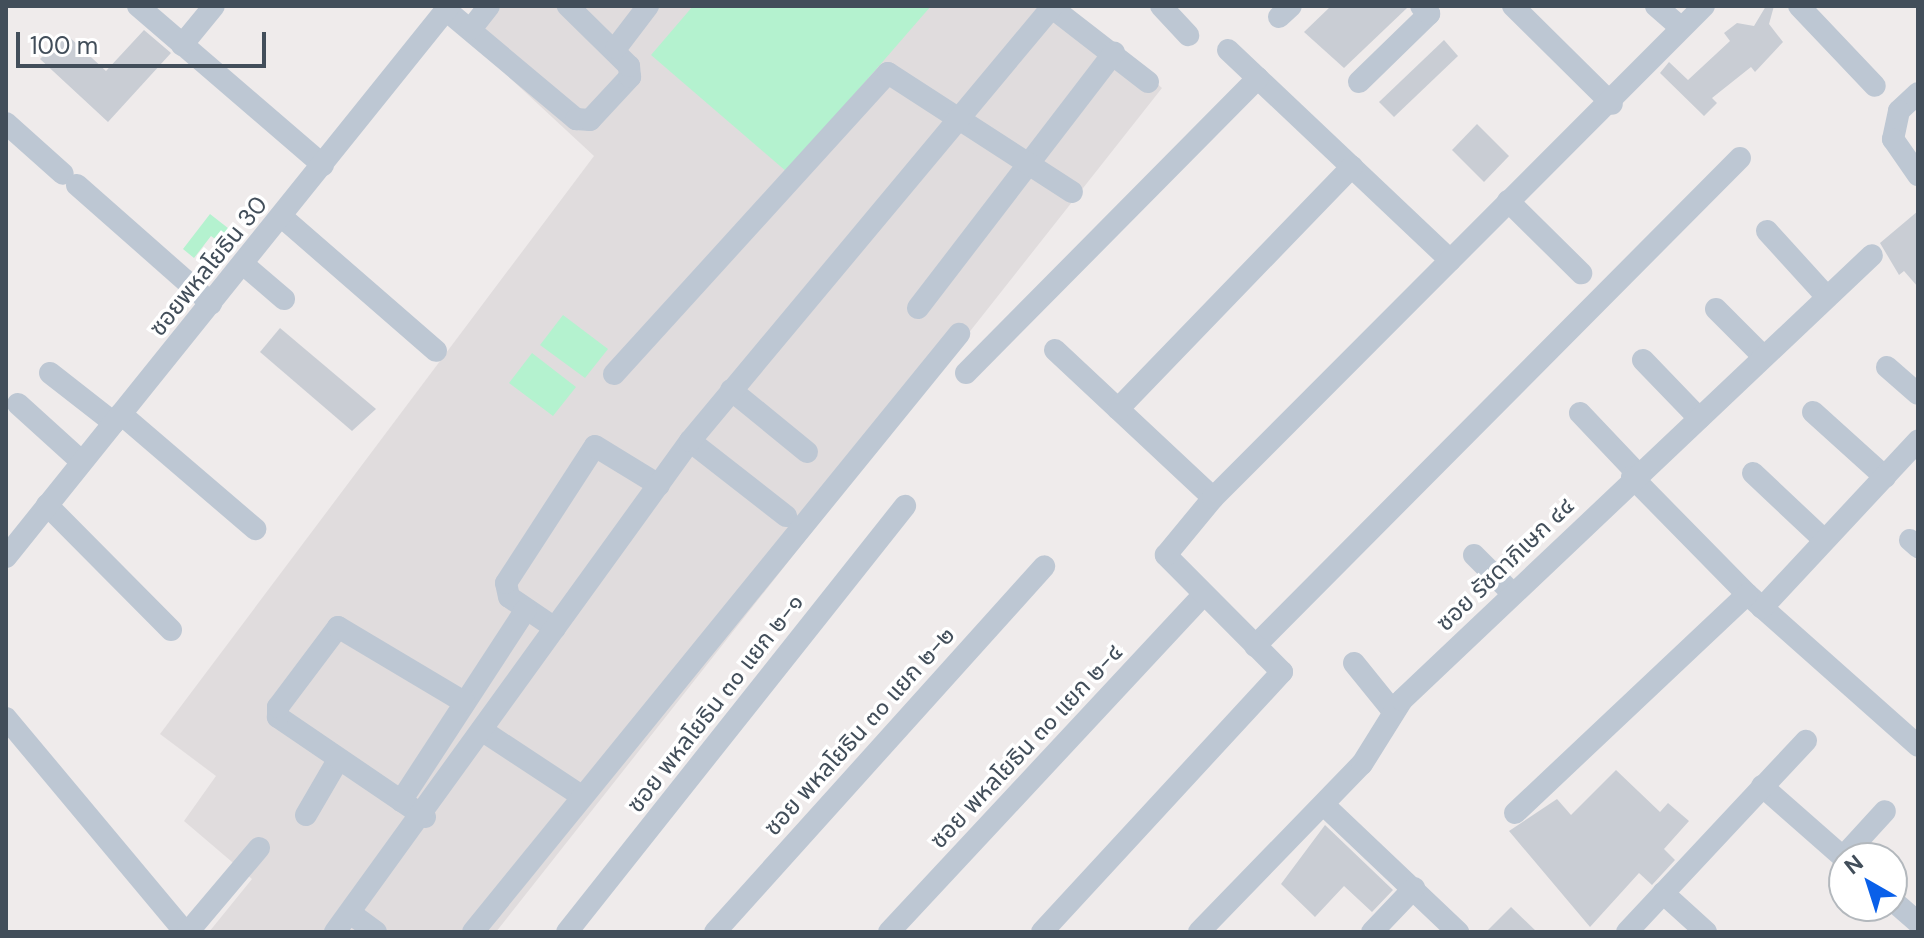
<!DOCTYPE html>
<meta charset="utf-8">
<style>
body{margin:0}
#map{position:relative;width:1924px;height:938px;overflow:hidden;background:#efebeb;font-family:"DM Sans","Noto Sans Thai",sans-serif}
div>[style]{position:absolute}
.education>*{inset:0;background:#e0dcdd}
.green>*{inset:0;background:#b4f2cf}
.building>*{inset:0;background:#c9cdd4}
.minor>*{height:22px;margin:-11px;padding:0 11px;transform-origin:11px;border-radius:11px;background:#bdc7d3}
span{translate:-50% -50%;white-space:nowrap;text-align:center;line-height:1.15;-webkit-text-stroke:7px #fff;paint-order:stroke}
.street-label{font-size:24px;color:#424e5a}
.frame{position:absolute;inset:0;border:8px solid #424e5a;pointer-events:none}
.north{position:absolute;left:1828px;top:842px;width:80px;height:80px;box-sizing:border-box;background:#fff;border:2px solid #b3b8bd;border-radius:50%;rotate:321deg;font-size:22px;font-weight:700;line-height:32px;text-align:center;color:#424e5a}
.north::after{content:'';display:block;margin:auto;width:28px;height:36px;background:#0a60e9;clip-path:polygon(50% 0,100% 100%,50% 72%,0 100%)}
.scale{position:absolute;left:16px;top:32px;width:250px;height:36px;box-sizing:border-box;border:4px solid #424e5a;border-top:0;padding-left:10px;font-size:24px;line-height:28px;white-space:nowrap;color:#424e5a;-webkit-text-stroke:6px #fff;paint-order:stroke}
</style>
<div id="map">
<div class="education">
<i style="clip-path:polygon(489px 6px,1068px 6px,1162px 88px,496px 932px,209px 932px,252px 879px,184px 821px,216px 776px,160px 734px,594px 156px,459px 31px)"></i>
</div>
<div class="green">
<i style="clip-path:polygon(693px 6px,931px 6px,787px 172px,651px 55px)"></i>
<i style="clip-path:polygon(210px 214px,242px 239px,232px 251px,211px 236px,194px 258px,183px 249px)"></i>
<i style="clip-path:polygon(563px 315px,608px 349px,585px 378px,540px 345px)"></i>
<i style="clip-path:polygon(532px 353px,576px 387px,553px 416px,509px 383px)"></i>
</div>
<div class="building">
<i style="clip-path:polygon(1331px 6px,1407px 6px,1407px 8px,1344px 68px,1304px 32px)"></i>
<i style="clip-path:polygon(1766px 6px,1774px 6px,1769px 24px,1783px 42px,1755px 72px,1751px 67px,1712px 98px,1717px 103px,1704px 116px,1660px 73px,1669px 62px,1688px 80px,1730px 41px,1724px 33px,1737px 23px,1754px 26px)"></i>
<i style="clip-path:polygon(144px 30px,171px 53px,108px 122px,40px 59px,65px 33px,106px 71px)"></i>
<i style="clip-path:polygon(1444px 40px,1458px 56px,1394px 117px,1379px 102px)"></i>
<i style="clip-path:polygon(1477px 124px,1509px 156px,1484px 182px,1452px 150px)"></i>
<i style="clip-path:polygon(1918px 211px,1918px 287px,1904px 271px,1899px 275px,1880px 243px)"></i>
<i style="clip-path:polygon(280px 328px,376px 409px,352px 431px,260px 352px)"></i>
<i style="clip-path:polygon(1616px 770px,1660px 812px,1668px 803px,1689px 821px,1664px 849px,1675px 860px,1652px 885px,1639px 873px,1590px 927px,1509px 831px,1557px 799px,1571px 815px)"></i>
<i style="clip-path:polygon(1325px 825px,1393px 890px,1372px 912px,1344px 886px,1315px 917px,1281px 884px)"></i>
<i style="clip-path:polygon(1511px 907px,1537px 932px,1486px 932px)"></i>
</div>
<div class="minor">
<i style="left:138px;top:6px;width:244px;rotate:40.7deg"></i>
<i style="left:1050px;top:6px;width:124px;rotate:37.8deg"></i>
<i style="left:1161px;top:6px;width:40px;rotate:47deg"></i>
<i style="left:1513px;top:6px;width:139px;rotate:44.7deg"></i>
<i style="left:1656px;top:6px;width:33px;rotate:41deg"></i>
<i style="left:1799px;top:6px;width:110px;rotate:46.5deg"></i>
<i style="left:446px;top:10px;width:170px;rotate:40deg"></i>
<i style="left:576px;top:119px;width:14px;rotate:4deg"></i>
<i style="left:590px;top:120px;width:59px;rotate:-47.1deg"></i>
<i style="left:630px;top:77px;width:11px;rotate:-95deg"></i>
<i style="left:629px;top:66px;width:86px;rotate:-135.5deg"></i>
<i style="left:1279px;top:17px;width:16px;rotate:-43deg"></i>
<i style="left:471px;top:29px;width:29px;rotate:-52deg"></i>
<i style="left:182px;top:45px;width:50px;rotate:-50.6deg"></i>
<i style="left:616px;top:48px;width:53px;rotate:-52.7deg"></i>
<i style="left:1228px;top:50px;width:306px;rotate:43.4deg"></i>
<i style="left:1359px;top:82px;width:98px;rotate:-44.2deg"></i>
<i style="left:1429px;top:14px;width:11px;rotate:-135deg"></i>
<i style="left:1918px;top:93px;width:26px;rotate:137deg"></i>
<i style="left:1899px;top:111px;width:29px;rotate:102deg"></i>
<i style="left:1893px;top:139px;width:44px;rotate:55.2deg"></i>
<i style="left:6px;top:123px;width:76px;rotate:41.8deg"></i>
<i style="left:77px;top:185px;width:179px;rotate:41.4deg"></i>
<i style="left:1508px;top:201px;width:103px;rotate:44.6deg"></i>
<i style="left:282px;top:217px;width:204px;rotate:41deg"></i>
<i style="left:1767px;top:231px;width:89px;rotate:47.7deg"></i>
<i style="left:243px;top:264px;width:54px;rotate:40.5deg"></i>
<i style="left:918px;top:308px;width:322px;rotate:-52.5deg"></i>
<i style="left:1716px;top:309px;width:66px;rotate:45deg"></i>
<i style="left:1055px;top:350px;width:216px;rotate:43.1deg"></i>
<i style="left:1643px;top:360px;width:81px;rotate:46deg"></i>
<i style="left:1887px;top:367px;width:41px;rotate:41.1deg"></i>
<i style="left:50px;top:373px;width:81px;rotate:38deg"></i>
<i style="left:966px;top:373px;width:415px;rotate:-45.3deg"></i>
<i style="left:614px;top:374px;width:407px;rotate:-47.7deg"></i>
<i style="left:888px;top:73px;width:219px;rotate:32.9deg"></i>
<i style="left:731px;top:390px;width:98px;rotate:39.2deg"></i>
<i style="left:18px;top:404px;width:86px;rotate:42.2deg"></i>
<i style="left:1118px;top:409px;width:337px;rotate:-46deg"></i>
<i style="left:1813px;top:412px;width:97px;rotate:42.1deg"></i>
<i style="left:1580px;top:413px;width:83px;rotate:46.5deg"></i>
<i style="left:121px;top:414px;width:177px;rotate:40.6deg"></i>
<i style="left:690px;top:441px;width:122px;rotate:38deg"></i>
<i style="left:1753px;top:473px;width:96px;rotate:43.3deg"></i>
<i style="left:1632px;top:477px;width:164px;rotate:45.5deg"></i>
<i style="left:1747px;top:594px;width:229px;rotate:41.6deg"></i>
<i style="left:47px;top:505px;width:176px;rotate:45.2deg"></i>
<i style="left:1910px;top:540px;width:11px;rotate:41deg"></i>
<i style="left:1474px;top:555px;width:52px;rotate:45deg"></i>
<i style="left:6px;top:557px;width:707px;rotate:-51.2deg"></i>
<i style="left:1762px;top:608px;width:229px;rotate:-47deg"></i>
<i style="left:555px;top:628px;width:55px;rotate:-146deg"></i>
<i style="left:509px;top:597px;width:14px;rotate:-102deg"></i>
<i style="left:506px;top:583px;width:163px;rotate:-57deg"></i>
<i style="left:595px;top:446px;width:75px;rotate:31.4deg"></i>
<i style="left:1255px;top:646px;width:688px;rotate:-45.18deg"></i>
<i style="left:1354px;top:663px;width:60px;rotate:51deg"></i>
<i style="left:6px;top:718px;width:279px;rotate:50.1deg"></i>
<i style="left:483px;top:731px;width:116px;rotate:33.4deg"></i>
<i style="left:1762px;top:786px;width:109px;rotate:41.3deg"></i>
<i style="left:401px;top:801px;width:229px;rotate:-56.9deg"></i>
<i style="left:1324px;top:805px;width:185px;rotate:43.5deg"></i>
<i style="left:1515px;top:813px;width:319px;rotate:-43.3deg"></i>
<i style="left:306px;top:815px;width:64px;rotate:-59.8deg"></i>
<i style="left:425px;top:817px;width:178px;rotate:-145.8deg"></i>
<i style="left:278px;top:717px;width:10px;rotate:-90deg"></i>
<i style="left:278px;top:707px;width:100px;rotate:-53.1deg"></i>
<i style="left:338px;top:627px;width:147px;rotate:30.8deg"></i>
<i style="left:1843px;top:857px;width:62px;rotate:-47.6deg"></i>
<i style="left:1663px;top:893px;width:58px;rotate:42.2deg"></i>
<i style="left:1892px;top:900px;width:35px;rotate:41deg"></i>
<i style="left:350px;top:913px;width:32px;rotate:36deg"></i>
<i style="left:188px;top:932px;width:110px;rotate:-49.8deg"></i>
<i style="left:335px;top:932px;width:606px;rotate:-54.13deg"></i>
<i style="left:690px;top:441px;width:565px;rotate:-50.17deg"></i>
<i style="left:473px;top:932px;width:771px;rotate:-50.9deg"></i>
<i style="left:567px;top:932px;width:544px;rotate:-51.57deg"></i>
<i style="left:715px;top:932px;width:492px;rotate:-48deg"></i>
<i style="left:889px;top:932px;width:459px;rotate:-47deg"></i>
<i style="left:1042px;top:932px;width:354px;rotate:-47.3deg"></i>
<i style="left:1282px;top:672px;width:165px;rotate:-134.8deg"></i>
<i style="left:1166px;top:555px;width:74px;rotate:-50.5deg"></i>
<i style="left:1213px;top:498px;width:695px;rotate:-45.06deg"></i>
<i style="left:1199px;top:932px;width:234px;rotate:-45.9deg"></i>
<i style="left:1362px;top:764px;width:75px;rotate:-58deg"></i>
<i style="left:1402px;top:700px;width:647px;rotate:-43.43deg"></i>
<i style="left:1372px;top:932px;width:61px;rotate:-46.3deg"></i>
<i style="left:1627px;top:932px;width:262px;rotate:-46.9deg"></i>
</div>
<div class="street-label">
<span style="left:208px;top:266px;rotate:-51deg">ซอยพหลโยธิน 30</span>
<span style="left:1505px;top:564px;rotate:-44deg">ซอย รัชดาภิเษก ๔๔</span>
<span style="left:715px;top:703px;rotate:-52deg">ซอย พหลโยธิน ๓๐ แยก ๒-๑</span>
<span style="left:859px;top:731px;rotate:-48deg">ซอย พหลโยธิน ๓๐ แยก ๒-๒</span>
<span style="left:1026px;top:746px;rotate:-47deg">ซอย พหลโยธิน ๓๐ แยก ๒-๔</span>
</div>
<div class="frame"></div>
<div class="north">N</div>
<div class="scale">100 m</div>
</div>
